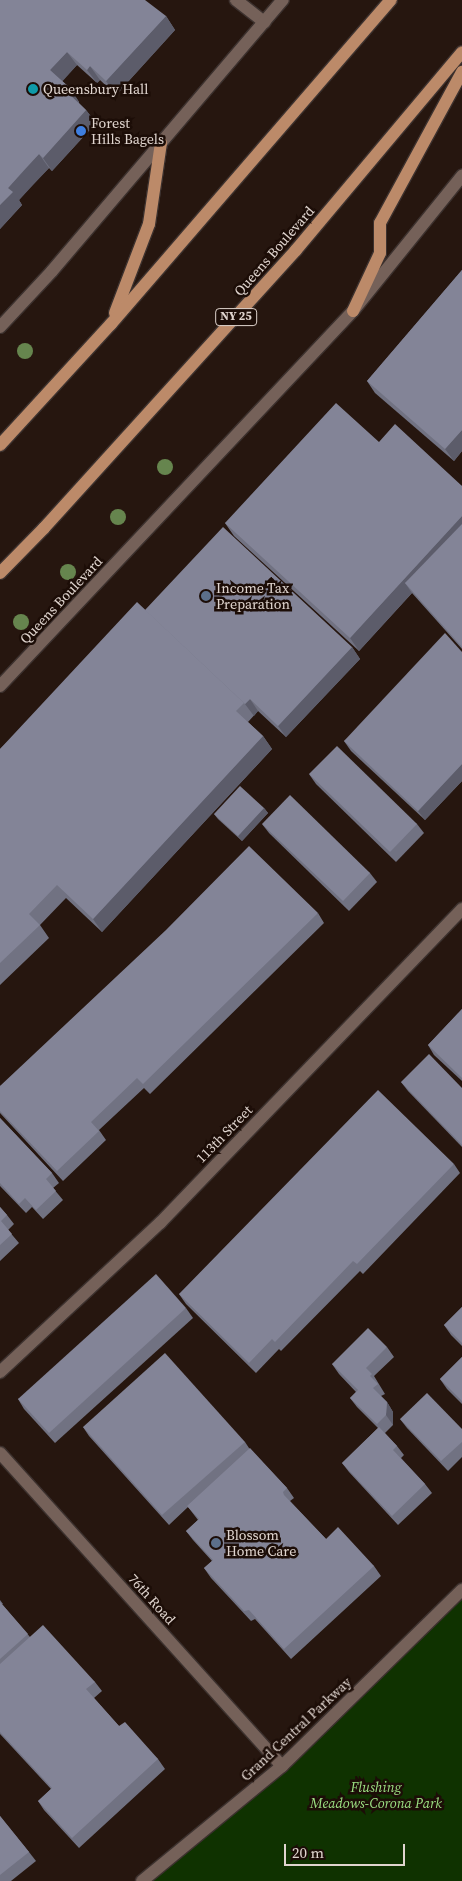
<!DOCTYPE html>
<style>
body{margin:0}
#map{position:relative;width:462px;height:1881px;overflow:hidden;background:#26160f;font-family:"Source Serif 4",serif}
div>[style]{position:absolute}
.green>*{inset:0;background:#0f3200}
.roads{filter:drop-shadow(1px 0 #3c312e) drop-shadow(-1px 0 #3c312e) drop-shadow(0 1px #3c312e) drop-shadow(0 -1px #3c312e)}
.street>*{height:12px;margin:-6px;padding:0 6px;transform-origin:6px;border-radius:6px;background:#756159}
.secondary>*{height:12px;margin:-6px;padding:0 6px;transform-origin:6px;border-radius:6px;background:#756159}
.primary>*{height:12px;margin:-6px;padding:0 6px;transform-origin:6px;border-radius:6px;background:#bc8a69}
.trees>*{width:16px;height:16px;margin:-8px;border-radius:50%;background:#66854e}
.wall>*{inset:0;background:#717282}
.shaded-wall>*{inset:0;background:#5c5c6a}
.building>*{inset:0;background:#838497}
.dots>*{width:14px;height:14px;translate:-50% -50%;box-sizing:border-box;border:2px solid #1c0d07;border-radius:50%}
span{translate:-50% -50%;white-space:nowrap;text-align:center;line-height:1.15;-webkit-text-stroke:5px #1c0d07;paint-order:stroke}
.shield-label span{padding:1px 4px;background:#1c0d07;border:1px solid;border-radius:4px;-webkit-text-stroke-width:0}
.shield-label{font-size:12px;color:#e0d5cf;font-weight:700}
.poi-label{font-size:14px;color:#e0d5cf}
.left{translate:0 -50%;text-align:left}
.street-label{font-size:14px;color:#e0d5cf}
.park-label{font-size:14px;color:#9be082;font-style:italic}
.scale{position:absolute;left:284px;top:1844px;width:121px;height:22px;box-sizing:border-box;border:2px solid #e0d5cf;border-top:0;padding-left:6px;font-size:15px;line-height:18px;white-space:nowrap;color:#e0d5cf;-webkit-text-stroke:4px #1c0d07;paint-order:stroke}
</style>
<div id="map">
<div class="green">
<i style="clip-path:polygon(462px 1599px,462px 1881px,147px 1881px,278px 1770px)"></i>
</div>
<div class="roads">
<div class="street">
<i style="left:236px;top:0;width:36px;rotate:38deg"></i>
<i style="left:0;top:1372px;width:219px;rotate:-43deg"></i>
<i style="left:160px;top:1223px;width:436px;rotate:-46.1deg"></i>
<i style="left:0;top:1453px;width:421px;rotate:48deg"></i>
<i style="left:142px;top:1881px;width:181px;rotate:-39.4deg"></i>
<i style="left:282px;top:1766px;width:252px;rotate:-44.4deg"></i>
</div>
<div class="secondary">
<i style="left:0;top:327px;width:76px;rotate:-47.1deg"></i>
<i style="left:52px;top:271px;width:356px;rotate:-49.6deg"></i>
<i style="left:0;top:686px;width:515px;rotate:-46.73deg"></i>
<i style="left:353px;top:311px;width:174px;rotate:-51.1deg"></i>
</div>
<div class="primary">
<i style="left:353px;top:311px;width:64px;rotate:-65deg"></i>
<i style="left:380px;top:253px;width:30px;rotate:-90deg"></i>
<i style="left:380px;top:223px;width:172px;rotate:-61.5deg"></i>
<i style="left:115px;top:313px;width:95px;rotate:-69.1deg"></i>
<i style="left:149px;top:224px;width:82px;rotate:-81.6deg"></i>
<i style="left:0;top:445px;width:164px;rotate:-47.5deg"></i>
<i style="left:111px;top:324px;width:428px;rotate:-49.2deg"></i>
<i style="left:0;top:573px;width:63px;rotate:-45.6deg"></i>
<i style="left:44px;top:528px;width:375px;rotate:-47.8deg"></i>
<i style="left:296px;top:250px;width:258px;rotate:-50deg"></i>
</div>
</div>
<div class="trees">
<i style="left:25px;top:351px"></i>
<i style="left:165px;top:467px"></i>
<i style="left:118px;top:517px"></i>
<i style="left:68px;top:572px"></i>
<i style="left:21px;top:622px"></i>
</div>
<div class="wall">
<i style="clip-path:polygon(0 0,166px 16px,175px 30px,116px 95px,100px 80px,97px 83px,77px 65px,62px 81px,70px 88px,79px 102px,79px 103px,86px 110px,96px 123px,52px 171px,49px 168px,35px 182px,19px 200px,22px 205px,0 229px)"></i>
<i style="clip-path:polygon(462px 270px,462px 451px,454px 461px,375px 393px,367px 381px)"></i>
<i style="clip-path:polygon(379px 442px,462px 486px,462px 649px,412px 593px,359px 651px,234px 536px,225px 523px)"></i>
<i style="clip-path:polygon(145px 610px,352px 647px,360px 659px,286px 737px,258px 711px,248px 722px,263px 736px,272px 749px,102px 932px,66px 898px,40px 925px,49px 938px,0 985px,0 749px)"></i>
<i style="clip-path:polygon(462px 652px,462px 781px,425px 820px,351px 751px,344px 741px)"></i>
<i style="clip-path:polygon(309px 774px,417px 824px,424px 833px,396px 862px,316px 784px)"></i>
<i style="clip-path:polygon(264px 808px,268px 813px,242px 841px,218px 819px,214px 814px)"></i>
<i style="clip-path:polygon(262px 824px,370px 873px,377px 882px,349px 911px,269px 833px)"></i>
<i style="clip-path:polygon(318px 913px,324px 923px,150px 1094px,144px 1088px,99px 1130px,106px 1140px,63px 1181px,0 1113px,0 1086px)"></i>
<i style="clip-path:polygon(462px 1009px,462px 1081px,434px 1055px,428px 1045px)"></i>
<i style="clip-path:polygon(401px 1082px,462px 1088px,462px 1147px,408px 1091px)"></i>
<i style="clip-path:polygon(0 1118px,52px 1173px,59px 1183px,53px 1188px,63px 1200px,43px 1219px,32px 1207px,26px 1213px,0 1186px)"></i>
<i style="clip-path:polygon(454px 1164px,460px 1173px,363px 1274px,360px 1271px,281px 1351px,279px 1349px,256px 1373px,186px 1304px,179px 1294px)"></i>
<i style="clip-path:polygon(0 1207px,7px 1215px,14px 1224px,8px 1230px,19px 1243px,0 1261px)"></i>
<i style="clip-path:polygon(462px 1307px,462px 1346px,451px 1335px,444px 1325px)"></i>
<i style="clip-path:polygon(186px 1308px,193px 1318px,55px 1443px,24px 1409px,18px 1399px)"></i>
<i style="clip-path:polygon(387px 1347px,394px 1357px,374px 1376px,385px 1394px,381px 1396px,387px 1402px,393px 1412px,393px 1425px,385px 1433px,397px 1446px,404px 1455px,401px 1458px,425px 1484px,432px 1493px,398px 1525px,349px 1472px,342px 1463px,378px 1428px,357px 1407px,350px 1398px,356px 1392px,339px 1374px,332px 1364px)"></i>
<i style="clip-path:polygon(462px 1357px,462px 1404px,447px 1389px,440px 1379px)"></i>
<i style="clip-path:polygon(400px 1419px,462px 1429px,462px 1457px,448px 1471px,407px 1428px)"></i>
<i style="clip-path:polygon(83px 1427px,245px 1442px,249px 1448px,287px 1488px,294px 1498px,290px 1501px,326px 1539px,374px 1566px,381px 1576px,291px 1659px,255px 1619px,251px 1621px,211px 1578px,204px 1568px,212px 1561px,193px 1540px,186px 1531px,198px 1520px,188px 1507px,169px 1525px,89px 1436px)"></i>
<i style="clip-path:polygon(0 1600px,3px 1604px,2px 1604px,30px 1637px,95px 1682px,102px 1691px,94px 1698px,119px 1726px,158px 1759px,165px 1769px,79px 1848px,44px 1810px,38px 1801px,51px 1789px,0 1734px)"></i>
<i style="clip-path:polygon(0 1816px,29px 1852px,36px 1861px,11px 1881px,0 1881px)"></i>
</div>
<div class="shaded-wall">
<i style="clip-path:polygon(166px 16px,175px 30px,116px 95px,106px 81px)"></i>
<i style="clip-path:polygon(67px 52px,77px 65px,60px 84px,50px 70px)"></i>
<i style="clip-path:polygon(90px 66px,100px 80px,97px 83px,87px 70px)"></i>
<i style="clip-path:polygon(70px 88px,79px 102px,76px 105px,67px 92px)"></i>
<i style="clip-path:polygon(86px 110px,96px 123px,52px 171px,43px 158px)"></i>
<i style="clip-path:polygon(39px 154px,49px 168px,19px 200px,22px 205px,0 229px,0 205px,8px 188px)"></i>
<i style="clip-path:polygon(462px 430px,462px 451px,454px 461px,445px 449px)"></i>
<i style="clip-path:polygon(462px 516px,462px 539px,405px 583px,412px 593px,359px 651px,350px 638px)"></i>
<i style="clip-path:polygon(352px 647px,360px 659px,286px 737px,278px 726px)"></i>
<i style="clip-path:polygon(250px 699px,258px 711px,254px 716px,245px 704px)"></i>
<i style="clip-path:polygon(263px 736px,272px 749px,102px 932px,93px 919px)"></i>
<i style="clip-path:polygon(462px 764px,462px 781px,425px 820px,418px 811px)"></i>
<i style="clip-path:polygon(264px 808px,268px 813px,242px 841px,238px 836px)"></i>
<i style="clip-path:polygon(387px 1402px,393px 1412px,393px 1425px,386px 1415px)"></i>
</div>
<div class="building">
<i style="clip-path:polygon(0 0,145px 0,166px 16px,106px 81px,90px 66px,87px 70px,67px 52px,50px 70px,70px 88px,67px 92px,86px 110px,43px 158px,39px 154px,25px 169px,8px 188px,13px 192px,0 205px)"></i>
<i style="clip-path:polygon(462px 270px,462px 430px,445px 449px,367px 381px)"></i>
<i style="clip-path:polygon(336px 403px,379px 442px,395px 424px,462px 486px,462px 516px,350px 638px,225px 523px)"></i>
<i style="clip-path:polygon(462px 524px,462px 647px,405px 583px)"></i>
<i style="clip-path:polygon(223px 527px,352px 647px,278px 726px,250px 699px,245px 704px,145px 610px)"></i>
<i style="clip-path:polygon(137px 602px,244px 703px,236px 711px,263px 736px,93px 919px,57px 885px,29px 914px,40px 925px,0 963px,0 749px)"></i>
<i style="clip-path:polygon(445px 633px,462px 652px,462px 764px,418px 811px,344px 741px)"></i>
<i style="clip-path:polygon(337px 746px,417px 824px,390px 852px,309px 774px)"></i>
<i style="clip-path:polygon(240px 786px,264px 808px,238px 836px,214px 814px)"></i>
<i style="clip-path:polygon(290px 795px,370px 873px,343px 901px,262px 824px)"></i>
<i style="clip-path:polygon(249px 846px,318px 913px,143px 1084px,137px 1078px,91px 1122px,99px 1131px,57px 1171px,0 1111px,0 1086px,166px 930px)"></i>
<i style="clip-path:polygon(462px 1009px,462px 1078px,428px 1045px)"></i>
<i style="clip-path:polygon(429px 1054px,462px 1088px,462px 1145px,401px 1082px)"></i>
<i style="clip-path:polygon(378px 1090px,454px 1164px,357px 1264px,353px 1261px,275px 1342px,272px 1339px,249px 1363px,179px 1294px)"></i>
<i style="clip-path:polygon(0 1118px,52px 1173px,46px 1179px,56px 1191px,36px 1210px,25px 1198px,19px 1204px,0 1183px)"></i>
<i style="clip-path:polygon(0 1207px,7px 1215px,1px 1221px,12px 1234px,0 1245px)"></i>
<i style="clip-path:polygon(156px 1274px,186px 1308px,49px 1433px,18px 1399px)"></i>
<i style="clip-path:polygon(462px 1307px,462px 1343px,444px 1325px)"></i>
<i style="clip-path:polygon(368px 1328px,387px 1347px,366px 1368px,372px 1374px,370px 1376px,378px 1384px,373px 1388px,387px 1402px,386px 1415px,377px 1424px,350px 1398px,358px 1390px,332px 1364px)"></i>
<i style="clip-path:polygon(165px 1353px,245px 1442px,162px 1515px,83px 1427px)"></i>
<i style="clip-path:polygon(462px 1357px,462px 1401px,440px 1379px)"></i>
<i style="clip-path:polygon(427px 1393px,462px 1429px,462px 1442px,441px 1461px,400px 1419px)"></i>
<i style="clip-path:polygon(379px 1427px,397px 1446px,393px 1450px,425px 1484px,392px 1516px,342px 1463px)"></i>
<i style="clip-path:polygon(250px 1448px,287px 1488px,283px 1492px,284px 1495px,326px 1539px,338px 1527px,374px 1566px,284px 1649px,249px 1610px,244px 1611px,204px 1568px,213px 1560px,186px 1531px,199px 1519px,187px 1506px)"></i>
<i style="clip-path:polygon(0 1602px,28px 1634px,0 1659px)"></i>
<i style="clip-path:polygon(43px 1625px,95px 1682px,86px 1689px,119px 1726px,125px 1722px,158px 1759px,72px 1838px,38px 1801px,52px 1788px,0 1732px,0 1664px)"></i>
<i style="clip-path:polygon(0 1816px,29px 1852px,0 1875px)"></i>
</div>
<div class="dots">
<i style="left:33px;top:89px;background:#0f9aa8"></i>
<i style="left:81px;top:131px;background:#3f7fe0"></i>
<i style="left:206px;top:596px;background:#5c6f8a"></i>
<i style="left:216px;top:1543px;background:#5c6f8a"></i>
</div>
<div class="shield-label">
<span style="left:236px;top:317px">NY 25</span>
</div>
<div class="poi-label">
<span class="left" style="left:43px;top:89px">Queensbury Hall</span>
<span class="left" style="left:91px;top:131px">Forest<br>Hills Bagels</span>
<span class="left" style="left:216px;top:596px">Income Tax<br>Preparation</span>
<span class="left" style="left:226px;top:1543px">Blossom<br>Home Care</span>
</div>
<div class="street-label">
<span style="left:274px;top:251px;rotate:-49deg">Queens Boulevard</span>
<span style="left:61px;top:600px;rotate:-47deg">Queens Boulevard</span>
<span style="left:224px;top:1134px;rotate:-46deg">113th Street</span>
<span style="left:152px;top:1599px;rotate:48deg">76th Road</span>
<span style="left:296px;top:1729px;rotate:-43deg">Grand Central Parkway</span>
</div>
<div class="park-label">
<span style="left:376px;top:1795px">Flushing<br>Meadows-Corona Park</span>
</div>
<div class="scale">20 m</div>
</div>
